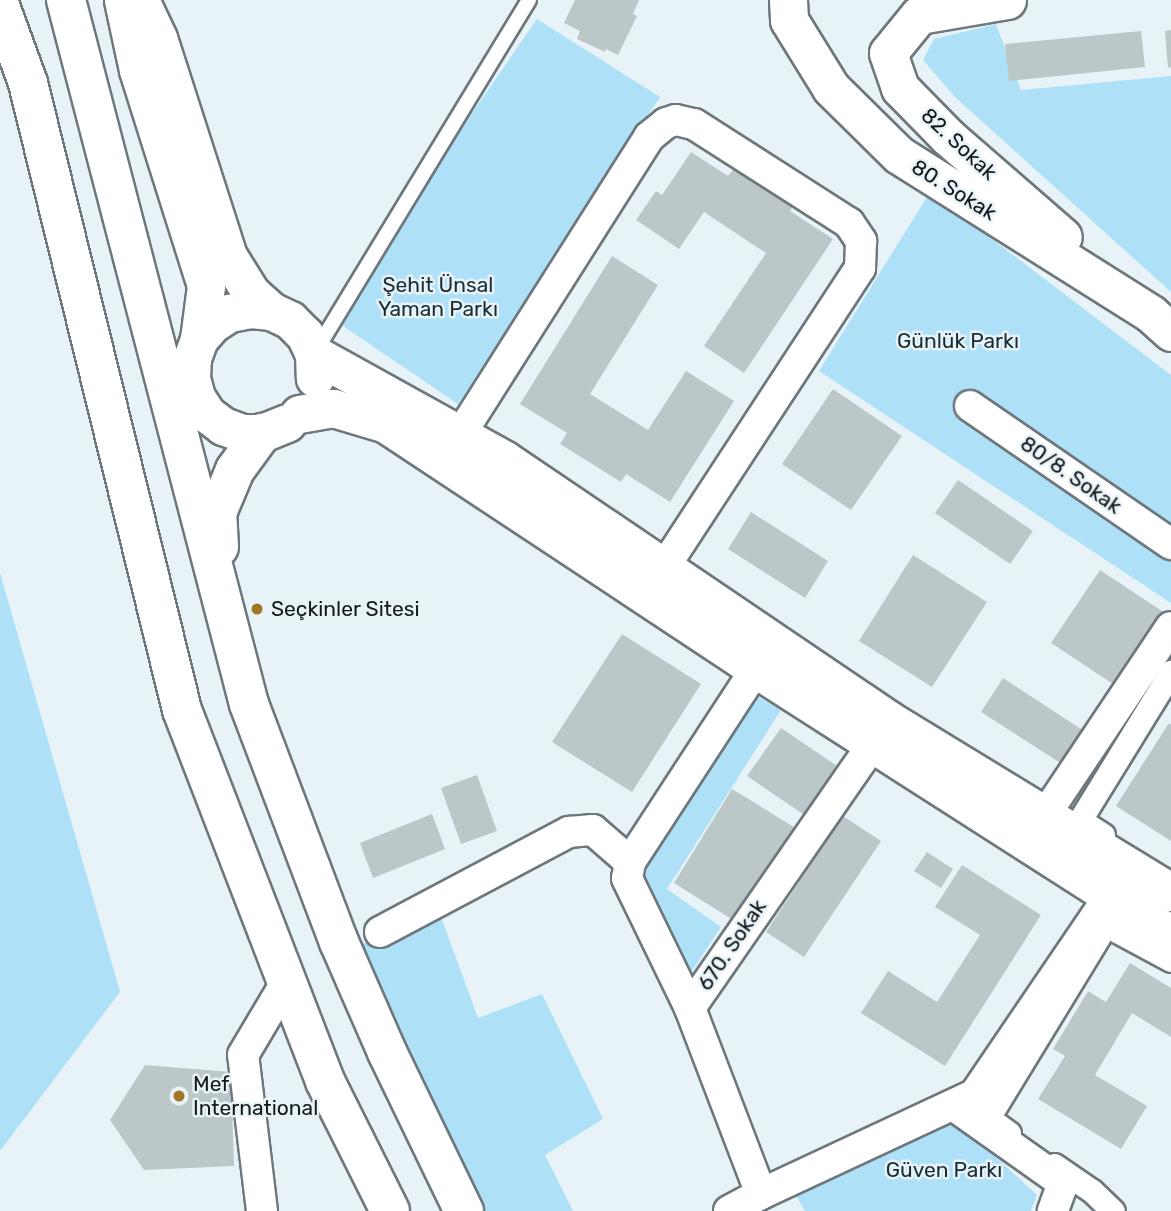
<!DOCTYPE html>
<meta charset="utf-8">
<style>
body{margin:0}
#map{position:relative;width:1171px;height:1211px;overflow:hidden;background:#e8f3f8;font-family:Rubik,sans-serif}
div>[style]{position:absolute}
.green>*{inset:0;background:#aee1f8}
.building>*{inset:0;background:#bcc8c8}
.roads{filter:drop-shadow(2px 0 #6e777c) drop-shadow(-2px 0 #6e777c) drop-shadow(0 2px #6e777c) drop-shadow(0 -2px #6e777c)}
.service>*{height:14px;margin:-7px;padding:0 7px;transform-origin:7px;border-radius:7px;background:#fff}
.pedestrian>*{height:23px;margin:-11.5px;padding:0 11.5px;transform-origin:11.5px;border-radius:11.5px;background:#fff}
.minor>*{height:30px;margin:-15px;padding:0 15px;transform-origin:15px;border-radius:15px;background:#fff}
.tertiary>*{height:37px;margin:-18.5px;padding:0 18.5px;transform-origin:18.5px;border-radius:18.5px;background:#fff}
.trunk>*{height:38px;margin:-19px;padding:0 19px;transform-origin:19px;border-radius:19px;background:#fff}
.dots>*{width:19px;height:19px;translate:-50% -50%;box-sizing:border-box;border:4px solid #e8f3f8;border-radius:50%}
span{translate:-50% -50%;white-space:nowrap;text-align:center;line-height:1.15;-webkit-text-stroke:5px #e8f3f8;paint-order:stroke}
.street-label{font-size:21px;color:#141819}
.park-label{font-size:21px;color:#182c35}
.poi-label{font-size:21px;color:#141819}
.left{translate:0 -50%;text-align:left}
</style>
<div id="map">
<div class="green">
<i style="clip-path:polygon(537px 19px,660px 97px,458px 404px,331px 318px)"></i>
<i style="clip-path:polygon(996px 24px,1021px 90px,1171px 76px,1171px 292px,955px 97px,923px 60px,934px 39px)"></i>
<i style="clip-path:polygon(930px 192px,1171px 375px,1171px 603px,819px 371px)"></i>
<i style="clip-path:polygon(0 573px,120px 992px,0 1151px)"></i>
<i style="clip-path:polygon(752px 694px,781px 710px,667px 889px,721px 927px,686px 980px,639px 881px,641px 865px)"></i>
<i style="clip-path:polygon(440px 914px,478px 1018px,542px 994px,603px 1119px,545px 1155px,573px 1211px,481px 1211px,355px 947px)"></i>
<i style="clip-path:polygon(954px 1119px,1037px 1195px,1031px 1211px,805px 1211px,795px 1194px)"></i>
</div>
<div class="building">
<i style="clip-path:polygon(575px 0,639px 0,633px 14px,637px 16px,618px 55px,606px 49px,605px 52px,577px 39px,580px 31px,564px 23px)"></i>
<i style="clip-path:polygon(1171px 30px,1171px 67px,1168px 68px,1165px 31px)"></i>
<i style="clip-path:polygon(1141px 31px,1145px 67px,1009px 81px,1005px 44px)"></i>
<i style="clip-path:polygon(691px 152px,728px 176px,735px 167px,793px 206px,790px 211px,833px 239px,744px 373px,704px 346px,766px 253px,704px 212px,679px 249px,636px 220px,656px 191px,662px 195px)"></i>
<i style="clip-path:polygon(612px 256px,658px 285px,590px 394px,648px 430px,686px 371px,734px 401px,670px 502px,626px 474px,621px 482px,560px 444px,567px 433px,520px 404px)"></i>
<i style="clip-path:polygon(833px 389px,902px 436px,851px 510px,782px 464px)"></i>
<i style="clip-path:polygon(958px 480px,1033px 531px,1010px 564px,935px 513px)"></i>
<i style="clip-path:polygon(751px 512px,828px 561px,805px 598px,728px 549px)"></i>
<i style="clip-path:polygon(913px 555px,987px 602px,932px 687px,859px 641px)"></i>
<i style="clip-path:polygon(1100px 570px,1165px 613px,1116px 686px,1051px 643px)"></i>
<i style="clip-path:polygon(622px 634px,701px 684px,632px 792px,552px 742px)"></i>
<i style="clip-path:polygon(1003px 678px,1084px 731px,1062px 764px,981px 712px)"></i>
<i style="clip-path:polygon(1169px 723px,1171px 725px,1171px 841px,1116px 806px)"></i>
<i style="clip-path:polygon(781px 728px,843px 770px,809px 818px,747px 776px)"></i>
<i style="clip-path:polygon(477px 775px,497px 831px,461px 844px,441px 788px)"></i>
<i style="clip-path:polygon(732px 789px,794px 827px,733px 920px,674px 883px)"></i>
<i style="clip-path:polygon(432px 814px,445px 849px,373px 878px,360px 843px)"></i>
<i style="clip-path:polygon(843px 816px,881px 841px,804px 957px,766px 932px)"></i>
<i style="clip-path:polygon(927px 852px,953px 869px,941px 888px,914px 871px)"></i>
<i style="clip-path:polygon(962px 865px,1041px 915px,945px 1066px,861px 1013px,888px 971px,937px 1002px,980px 935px,935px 907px)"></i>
<i style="clip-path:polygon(1130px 963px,1171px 988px,1171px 1037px,1132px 1013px,1095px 1075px,1147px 1106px,1121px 1149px,1038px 1099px,1065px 1056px,1053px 1049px,1088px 991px,1106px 1002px)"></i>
<i style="clip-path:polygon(145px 1065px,231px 1072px,234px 1166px,144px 1170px,110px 1120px)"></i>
</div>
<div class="roads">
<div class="service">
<i style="left:315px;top:352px;width:412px;rotate:-58.7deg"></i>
</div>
<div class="pedestrian">
<i style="left:1103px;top:835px;width:27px;rotate:-147deg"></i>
<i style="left:1080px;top:820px;width:174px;rotate:-58.4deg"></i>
<i style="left:1009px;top:1133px;width:26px;rotate:-144deg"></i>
<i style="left:988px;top:1118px;width:226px;rotate:-58.6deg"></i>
<i style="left:1106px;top:925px;width:74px;rotate:28.3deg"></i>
<i style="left:1054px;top:1165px;width:46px;rotate:34.4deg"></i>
<i style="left:1092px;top:1191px;width:29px;rotate:44deg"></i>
</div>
<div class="minor">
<i style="left:970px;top:406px;width:244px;rotate:34.5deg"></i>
<i style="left:460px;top:435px;width:353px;rotate:-57.6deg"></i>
<i style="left:649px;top:137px;width:22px;rotate:-39deg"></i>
<i style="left:666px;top:123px;width:10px;rotate:-17deg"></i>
<i style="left:676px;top:120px;width:18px;rotate:13deg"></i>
<i style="left:694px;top:124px;width:184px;rotate:32.6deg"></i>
<i style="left:849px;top:223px;width:22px;rotate:56deg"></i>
<i style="left:861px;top:241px;width:27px;rotate:92deg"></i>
<i style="left:860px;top:268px;width:358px;rotate:123.2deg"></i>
<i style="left:1045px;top:815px;width:226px;rotate:-56.2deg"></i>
<i style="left:380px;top:932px;width:214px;rotate:-27.9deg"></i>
<i style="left:569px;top:832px;width:24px;rotate:-5deg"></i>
<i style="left:593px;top:830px;width:49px;rotate:40.9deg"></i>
<i style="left:690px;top:1008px;width:144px;rotate:-115.9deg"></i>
<i style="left:627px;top:878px;width:16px;rotate:-79deg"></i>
<i style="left:630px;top:862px;width:230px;rotate:-56.9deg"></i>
<i style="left:953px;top:1105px;width:135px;rotate:35.3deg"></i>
<i style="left:1063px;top:1183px;width:30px;rotate:110deg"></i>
<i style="left:761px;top:1194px;width:236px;rotate:-25deg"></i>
<i style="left:975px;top:1094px;width:261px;rotate:-55.8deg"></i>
<i style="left:262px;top:1211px;width:157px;rotate:-96.9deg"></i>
<i style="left:243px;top:1055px;width:86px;rotate:-59.3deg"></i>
<i style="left:729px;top:1211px;width:36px;rotate:-28deg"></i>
<i style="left:761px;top:1194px;width:199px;rotate:-110.9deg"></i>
<i style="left:690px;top:1008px;width:343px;rotate:-55.3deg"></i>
</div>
<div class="tertiary">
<i style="left:123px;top:0;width:72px;rotate:77.9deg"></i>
<i style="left:138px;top:70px;width:226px;rotate:72.5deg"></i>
<i style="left:206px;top:286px;width:53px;rotate:97.5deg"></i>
<i style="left:140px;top:0;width:42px;rotate:64.7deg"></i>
<i style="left:158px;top:38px;width:229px;rotate:72.2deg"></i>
<i style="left:228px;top:256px;width:44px;rotate:58.1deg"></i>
<i style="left:251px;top:293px;width:27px;rotate:42deg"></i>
<i style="left:271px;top:311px;width:21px;rotate:25deg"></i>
<i style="left:290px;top:320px;width:21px;rotate:45deg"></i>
<i style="left:305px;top:335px;width:21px;rotate:65deg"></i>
<i style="left:314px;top:354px;width:24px;rotate:88deg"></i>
<i style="left:788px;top:0;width:20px;rotate:87deg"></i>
<i style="left:789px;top:20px;width:80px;rotate:58.3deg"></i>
<i style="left:831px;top:88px;width:95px;rotate:44.6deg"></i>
<i style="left:899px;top:155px;width:298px;rotate:32.2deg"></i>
<i style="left:1151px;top:314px;width:27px;rotate:42deg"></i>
<i style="left:1007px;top:0;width:89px;rotate:170.3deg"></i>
<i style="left:919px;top:15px;width:49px;rotate:129.2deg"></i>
<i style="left:888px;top:53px;width:37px;rotate:71deg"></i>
<i style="left:900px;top:88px;width:69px;rotate:45.6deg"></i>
<i style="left:948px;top:137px;width:152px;rotate:41deg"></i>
<i style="left:271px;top:311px;width:21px;rotate:-175deg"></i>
<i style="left:250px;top:309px;width:21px;rotate:169deg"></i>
<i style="left:229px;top:313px;width:20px;rotate:147deg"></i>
<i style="left:212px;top:324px;width:20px;rotate:131deg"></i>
<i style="left:199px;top:339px;width:20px;rotate:110deg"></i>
<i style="left:192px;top:358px;width:20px;rotate:93deg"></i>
<i style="left:191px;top:378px;width:20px;rotate:75deg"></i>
<i style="left:196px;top:397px;width:20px;rotate:57deg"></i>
<i style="left:207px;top:414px;width:20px;rotate:37deg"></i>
<i style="left:223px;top:426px;width:20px;rotate:20deg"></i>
<i style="left:242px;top:433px;width:20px"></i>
<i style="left:262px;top:433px;width:27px;rotate:-22deg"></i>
<i style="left:314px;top:354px;width:218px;rotate:29deg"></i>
<i style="left:505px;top:460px;width:464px;rotate:34.1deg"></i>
<i style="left:889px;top:720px;width:330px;rotate:31.4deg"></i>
<i style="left:299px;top:414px;width:35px;rotate:-10deg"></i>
<i style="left:333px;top:408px;width:55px;rotate:16.8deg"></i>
<i style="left:386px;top:424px;width:444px;rotate:33.5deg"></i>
<i style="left:756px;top:669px;width:492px;rotate:32.6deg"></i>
</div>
<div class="trunk">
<i style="left:66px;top:0;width:727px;rotate:75.43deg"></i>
<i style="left:249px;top:704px;width:254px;rotate:69.3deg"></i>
<i style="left:339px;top:942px;width:120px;rotate:66.4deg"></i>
<i style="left:387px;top:1052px;width:177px;rotate:64.2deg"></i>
<i style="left:0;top:6px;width:82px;rotate:70deg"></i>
<i style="left:28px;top:83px;width:646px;rotate:76.2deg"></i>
<i style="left:182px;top:710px;width:398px;rotate:68.9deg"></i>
<i style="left:325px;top:1081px;width:145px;rotate:63.4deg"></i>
<i style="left:219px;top:547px;width:34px;rotate:-93deg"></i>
<i style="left:217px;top:513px;width:47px;rotate:-67.3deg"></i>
<i style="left:235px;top:470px;width:46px;rotate:-53.9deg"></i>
</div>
</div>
<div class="dots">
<i style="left:257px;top:609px;background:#a37528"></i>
<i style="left:179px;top:1096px;background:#a37528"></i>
</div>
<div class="street-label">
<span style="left:959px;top:144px;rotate:43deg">82. Sokak</span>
<span style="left:954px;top:190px;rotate:32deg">80. Sokak</span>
<span style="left:1071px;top:475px;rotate:35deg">80/8. Sokak</span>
<span style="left:732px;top:945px;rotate:-56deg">670. Sokak</span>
</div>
<div class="park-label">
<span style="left:438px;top:297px">Şehit Ünsal<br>Yaman Parkı</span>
<span style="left:958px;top:341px">Günlük Parkı</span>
<span style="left:944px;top:1170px">Güven Parkı</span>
</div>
<div class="poi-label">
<span class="left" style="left:271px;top:609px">Seçkinler Sitesi</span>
<span class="left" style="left:193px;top:1096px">Mef<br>International</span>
</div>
</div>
